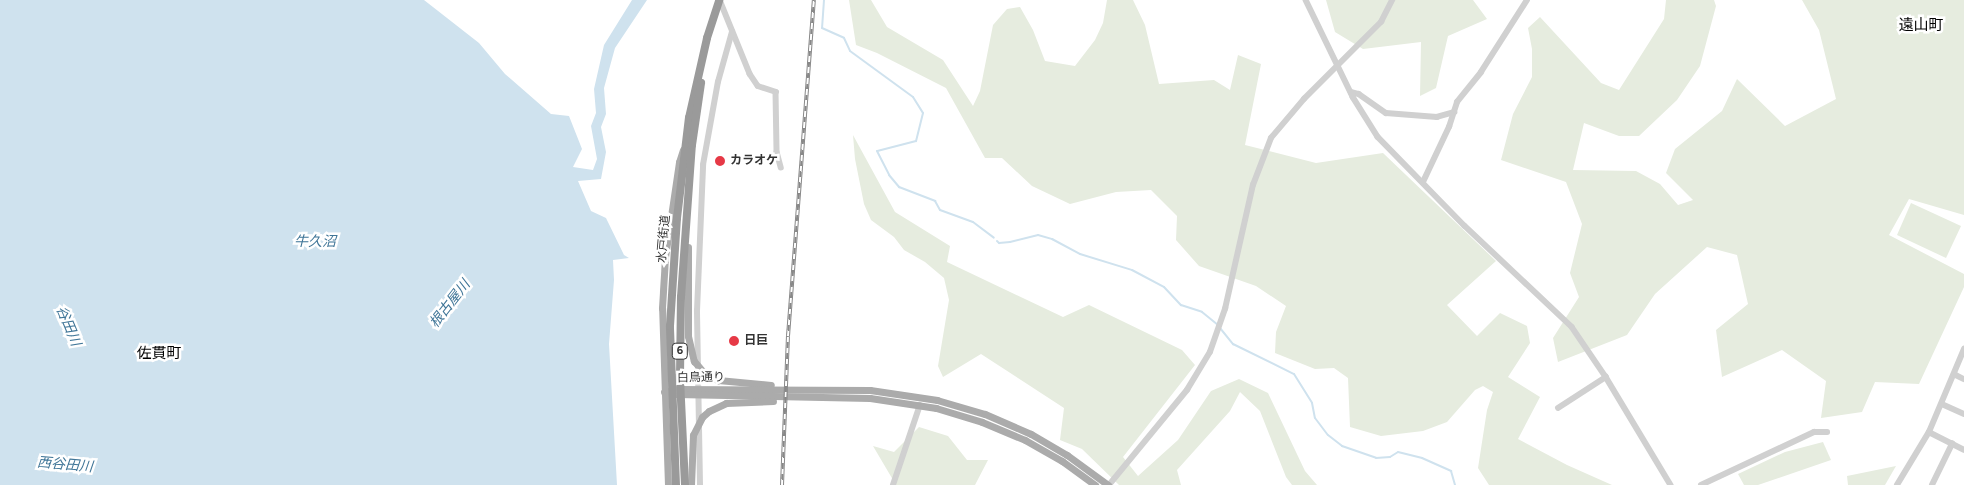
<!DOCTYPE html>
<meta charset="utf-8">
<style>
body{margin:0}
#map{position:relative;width:1964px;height:485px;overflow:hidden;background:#fff;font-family:Figtree,"Noto Sans JP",sans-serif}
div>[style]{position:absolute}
.green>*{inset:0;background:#e6ecdf}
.water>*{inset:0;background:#cfe2ee}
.stream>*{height:2px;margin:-1px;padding:0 1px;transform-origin:1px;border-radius:1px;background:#cfe2ee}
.minor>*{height:5.5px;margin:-2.75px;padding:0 2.75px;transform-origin:2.75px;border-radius:2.75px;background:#d0d0d0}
.major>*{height:7px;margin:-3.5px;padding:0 3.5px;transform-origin:3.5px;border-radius:3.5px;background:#ababab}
.highway>*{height:8px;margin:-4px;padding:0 4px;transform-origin:4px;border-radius:4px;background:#9a9a9a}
.rail>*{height:4px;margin-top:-2px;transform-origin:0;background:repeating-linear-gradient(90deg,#fff 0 5.5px,#888 0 11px);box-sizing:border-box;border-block:1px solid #888}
.dots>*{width:14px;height:14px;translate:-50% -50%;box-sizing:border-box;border:2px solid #fff;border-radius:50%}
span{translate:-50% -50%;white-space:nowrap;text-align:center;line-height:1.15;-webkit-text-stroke:5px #fff;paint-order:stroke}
.shield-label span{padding:1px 4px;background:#fff;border:1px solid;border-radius:4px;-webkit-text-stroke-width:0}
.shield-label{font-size:11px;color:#333;font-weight:700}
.poi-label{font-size:12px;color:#333;font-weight:700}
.left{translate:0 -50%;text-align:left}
.street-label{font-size:12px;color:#333}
.water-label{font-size:14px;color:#3f7597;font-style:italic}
.quarter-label{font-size:15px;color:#000}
</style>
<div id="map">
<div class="green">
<i style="clip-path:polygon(849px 0,871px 0,887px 27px,943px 60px,973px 106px,980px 91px,993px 25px,1007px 9px,1020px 7px,1033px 30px,1045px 61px,1075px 66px,1095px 40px,1103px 23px,1107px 0,1133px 0,1145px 25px,1159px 84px,1214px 80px,1230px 90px,1238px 55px,1261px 64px,1245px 145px,1316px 163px,1383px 153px,1496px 261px,1447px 305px,1477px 336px,1500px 313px,1527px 326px,1530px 343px,1508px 377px,1540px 397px,1518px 439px,1567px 465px,1612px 485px,1489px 485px,1478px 468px,1487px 410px,1493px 392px,1483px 386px,1475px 390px,1447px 422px,1423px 431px,1381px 436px,1350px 427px,1348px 378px,1334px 368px,1315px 369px,1275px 353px,1276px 332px,1286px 306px,1256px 286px,1199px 266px,1176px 240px,1177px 216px,1151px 190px,1116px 192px,1070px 204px,1032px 186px,1002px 158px,985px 158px,946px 88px,877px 53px,856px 45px)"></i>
<i style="clip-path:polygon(1326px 0,1473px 0,1487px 19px,1448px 36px,1436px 88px,1420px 96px,1421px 42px,1363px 49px,1335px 32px)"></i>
<i style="clip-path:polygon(1666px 0,1714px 0,1716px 6px,1700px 66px,1677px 100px,1639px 136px,1619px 136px,1584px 123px,1573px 170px,1636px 171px,1660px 184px,1678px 205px,1693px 200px,1666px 173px,1675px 149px,1722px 111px,1737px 79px,1785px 126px,1836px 99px,1819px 30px,1802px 0,1964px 0,1964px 215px,1909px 199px,1889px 235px,1964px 274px,1964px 287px,1919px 384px,1875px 382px,1862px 412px,1821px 418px,1826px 381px,1782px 350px,1722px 377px,1716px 330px,1748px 304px,1737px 255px,1707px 247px,1655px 294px,1627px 335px,1558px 362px,1553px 338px,1579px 297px,1570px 273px,1582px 224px,1566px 182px,1501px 160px,1513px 114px,1532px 77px,1532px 49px,1528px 28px,1540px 17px,1601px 83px,1619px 90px,1664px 19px)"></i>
<i style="clip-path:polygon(853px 135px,895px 212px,950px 246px,947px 262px,1063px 317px,1089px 305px,1182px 350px,1195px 365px,1123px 457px,1138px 476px,1178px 440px,1211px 391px,1239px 379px,1268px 393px,1305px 471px,1317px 485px,1292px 485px,1286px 477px,1260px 411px,1240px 392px,1230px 411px,1177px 470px,1181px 485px,1119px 485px,1082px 449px,1060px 440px,1064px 408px,981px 354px,943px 377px,938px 366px,949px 300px,944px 278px,925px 262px,904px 250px,894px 237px,871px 220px,864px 204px,855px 159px)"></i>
<i style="clip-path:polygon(1911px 203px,1961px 226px,1946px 258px,1897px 235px)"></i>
<i style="clip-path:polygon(919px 427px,948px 436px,967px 460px,988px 460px,975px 485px,896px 485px,873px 446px,894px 452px)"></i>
<i style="clip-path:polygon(1823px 442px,1831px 460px,1758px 485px,1744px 485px,1738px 474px,1785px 452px)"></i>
<i style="clip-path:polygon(1896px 466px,1885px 485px,1848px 485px,1847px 476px)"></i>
</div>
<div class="water">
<i style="clip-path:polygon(0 0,424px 0,479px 43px,505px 74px,551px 114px,569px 116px,582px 149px,573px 167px,593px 170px,597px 159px,591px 126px,596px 113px,594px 89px,604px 45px,632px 0,647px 0,615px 48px,604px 88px,606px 114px,601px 127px,606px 152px,601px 179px,578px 181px,591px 211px,606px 218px,624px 255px,629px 258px,613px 260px,614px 280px,609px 344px,617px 485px,0 485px)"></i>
</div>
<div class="stream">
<i style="left:824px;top:0;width:28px;rotate:94deg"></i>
<i style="left:822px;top:28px;width:24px;rotate:24deg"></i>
<i style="left:844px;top:38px;width:14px;rotate:65deg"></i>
<i style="left:850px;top:51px;width:78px;rotate:36.1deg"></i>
<i style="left:913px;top:97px;width:19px;rotate:58deg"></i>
<i style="left:923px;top:113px;width:29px;rotate:104deg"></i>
<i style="left:916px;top:141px;width:40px;rotate:165.6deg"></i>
<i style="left:877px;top:151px;width:27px;rotate:63deg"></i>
<i style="left:889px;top:175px;width:16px;rotate:50deg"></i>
<i style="left:899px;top:187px;width:39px;rotate:21deg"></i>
<i style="left:935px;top:201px;width:10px;rotate:61deg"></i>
<i style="left:940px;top:210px;width:35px;rotate:20deg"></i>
<i style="left:973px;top:222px;width:26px;rotate:37deg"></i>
<i style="left:997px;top:241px;width:3px;rotate:45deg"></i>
<i style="left:999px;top:243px;width:11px;rotate:-5deg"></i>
<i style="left:1010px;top:242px;width:29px;rotate:-14deg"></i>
<i style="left:1038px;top:235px;width:15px;rotate:16deg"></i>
<i style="left:1052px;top:239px;width:32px;rotate:28deg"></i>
<i style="left:1080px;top:254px;width:54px;rotate:17.1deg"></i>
<i style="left:1132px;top:270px;width:36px;rotate:28deg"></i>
<i style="left:1164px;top:287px;width:25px;rotate:47deg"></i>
<i style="left:1181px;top:305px;width:22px;rotate:18deg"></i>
<i style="left:1202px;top:312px;width:19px;rotate:39deg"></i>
<i style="left:1220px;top:328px;width:21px;rotate:51deg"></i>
<i style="left:1233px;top:344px;width:68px;rotate:26.2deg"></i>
<i style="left:1294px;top:374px;width:34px;rotate:58deg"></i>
<i style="left:1312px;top:403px;width:15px;rotate:79deg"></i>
<i style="left:1315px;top:418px;width:21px;rotate:53deg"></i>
<i style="left:1328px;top:435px;width:18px;rotate:38deg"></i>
<i style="left:1342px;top:446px;width:36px;rotate:19deg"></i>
<i style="left:1376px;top:458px;width:14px;rotate:-4deg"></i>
<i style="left:1390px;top:457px;width:9px;rotate:-32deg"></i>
<i style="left:1398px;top:452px;width:25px;rotate:14deg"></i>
<i style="left:1422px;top:458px;width:32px;rotate:24deg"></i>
<i style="left:1451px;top:471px;width:15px;rotate:74deg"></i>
</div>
<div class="minor">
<i style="left:720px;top:0;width:80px;rotate:67.9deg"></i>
<i style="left:750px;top:74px;width:14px;rotate:56deg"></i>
<i style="left:758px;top:86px;width:19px;rotate:18deg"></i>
<i style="left:776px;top:92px;width:60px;rotate:89deg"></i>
<i style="left:777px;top:152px;width:16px;rotate:75deg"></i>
<i style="left:1306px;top:0;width:108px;rotate:64.1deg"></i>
<i style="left:1353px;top:97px;width:47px;rotate:58deg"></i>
<i style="left:1378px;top:137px;width:124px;rotate:45.7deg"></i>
<i style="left:1465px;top:226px;width:147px;rotate:43.3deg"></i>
<i style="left:1572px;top:327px;width:60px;rotate:55.8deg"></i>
<i style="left:1606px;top:377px;width:126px;rotate:59deg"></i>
<i style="left:1351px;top:92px;width:8px;rotate:14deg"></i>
<i style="left:1359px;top:94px;width:33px;rotate:35deg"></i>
<i style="left:1386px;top:113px;width:51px;rotate:4.5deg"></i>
<i style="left:1437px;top:117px;width:18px;rotate:-16deg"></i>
<i style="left:1423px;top:182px;width:61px;rotate:-64.7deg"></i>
<i style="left:1449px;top:127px;width:26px;rotate:-72deg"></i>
<i style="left:1457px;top:102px;width:38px;rotate:-51deg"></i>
<i style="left:1481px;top:72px;width:85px;rotate:-57.4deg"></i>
<i style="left:1954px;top:374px;width:11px;rotate:27deg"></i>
<i style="left:671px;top:377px;width:27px;rotate:-2deg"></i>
<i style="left:1942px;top:404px;width:24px;rotate:24deg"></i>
<i style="left:1558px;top:408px;width:57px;rotate:-32.9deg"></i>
<i style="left:1929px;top:432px;width:39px;rotate:27deg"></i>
<i style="left:700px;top:485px;width:174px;rotate:-91deg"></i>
<i style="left:697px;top:311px;width:146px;rotate:-87.6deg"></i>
<i style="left:703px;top:165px;width:84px;rotate:-79.8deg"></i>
<i style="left:718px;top:82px;width:52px;rotate:-74.4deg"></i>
<i style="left:893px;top:485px;width:84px;rotate:-71.4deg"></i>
<i style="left:1109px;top:485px;width:123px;rotate:-50.6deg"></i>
<i style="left:1187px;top:390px;width:44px;rotate:-58.8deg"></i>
<i style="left:1210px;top:352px;width:46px;rotate:-70.8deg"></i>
<i style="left:1225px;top:309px;width:127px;rotate:-77.3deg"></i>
<i style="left:1253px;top:185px;width:50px;rotate:-69deg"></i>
<i style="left:1271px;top:138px;width:51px;rotate:-49.8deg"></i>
<i style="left:1304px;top:99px;width:109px;rotate:-45deg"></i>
<i style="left:1381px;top:22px;width:25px;rotate:-63deg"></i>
<i style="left:1701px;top:485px;width:125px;rotate:-25.1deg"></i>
<i style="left:1814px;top:432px;width:13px"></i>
<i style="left:1897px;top:485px;width:62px;rotate:-58.9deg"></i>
<i style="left:1929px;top:432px;width:90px;rotate:-67.1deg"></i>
<i style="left:1932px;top:485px;width:46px;rotate:-64deg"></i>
</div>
<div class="major">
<i style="left:688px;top:247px;width:89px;rotate:90deg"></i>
<i style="left:688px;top:336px;width:26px;rotate:77deg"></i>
<i style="left:694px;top:361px;width:16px;rotate:50deg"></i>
<i style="left:704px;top:373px;width:16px;rotate:27deg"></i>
<i style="left:718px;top:380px;width:53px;rotate:5.4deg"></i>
<i style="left:664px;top:392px;width:14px;rotate:-12deg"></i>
<i style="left:678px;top:389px;width:192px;rotate:0.3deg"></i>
<i style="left:870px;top:390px;width:68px;rotate:8.5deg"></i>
<i style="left:937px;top:400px;width:50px;rotate:16.3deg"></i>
<i style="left:985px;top:414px;width:50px;rotate:23.5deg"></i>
<i style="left:1031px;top:434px;width:42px;rotate:30.3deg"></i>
<i style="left:1067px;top:455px;width:51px;rotate:36.2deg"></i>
<i style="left:676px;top:394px;width:194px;rotate:1.2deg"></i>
<i style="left:870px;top:398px;width:67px;rotate:8.6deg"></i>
<i style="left:936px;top:408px;width:48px;rotate:16.9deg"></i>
<i style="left:982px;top:422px;width:47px;rotate:22.7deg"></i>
<i style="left:1025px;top:440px;width:43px;rotate:29.6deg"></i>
<i style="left:1062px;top:461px;width:41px;rotate:36deg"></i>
<i style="left:668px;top:485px;width:177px;rotate:-91.9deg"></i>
<i style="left:662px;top:308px;width:51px;rotate:-86.6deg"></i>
<i style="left:665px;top:257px;width:96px;rotate:-81.6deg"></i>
<i style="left:679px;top:162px;width:13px;rotate:-72deg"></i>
<i style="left:691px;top:485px;width:50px;rotate:-87.7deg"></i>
<i style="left:693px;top:435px;width:20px;rotate:-63deg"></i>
<i style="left:702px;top:417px;width:9px;rotate:-41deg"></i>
<i style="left:709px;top:411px;width:19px;rotate:-25deg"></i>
<i style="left:726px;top:403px;width:47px;rotate:-2.4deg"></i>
</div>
<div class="highway">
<i style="left:676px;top:485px;width:159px;rotate:-92.2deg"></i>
<i style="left:670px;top:326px;width:108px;rotate:-86.3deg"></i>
<i style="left:677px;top:218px;width:101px;rotate:-83.2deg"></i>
<i style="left:689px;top:118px;width:82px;rotate:-77.3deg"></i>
<i style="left:707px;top:38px;width:40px;rotate:-72deg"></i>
<i style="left:685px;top:485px;width:108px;rotate:-92.7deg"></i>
<i style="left:680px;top:377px;width:80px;rotate:-89.3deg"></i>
<i style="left:681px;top:297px;width:152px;rotate:-85.9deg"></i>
<i style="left:692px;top:145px;width:63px;rotate:-81.7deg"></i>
</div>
<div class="rail">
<i style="left:782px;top:485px;width:149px;rotate:-87.7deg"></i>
<i style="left:788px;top:336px;width:337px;rotate:-85.6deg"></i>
</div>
<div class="dots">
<i style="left:720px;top:161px;background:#e63946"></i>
<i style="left:734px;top:341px;background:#e63946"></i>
</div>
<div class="shield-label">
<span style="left:680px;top:351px">6</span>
</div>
<div class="poi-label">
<span class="left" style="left:730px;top:161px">カラオケ</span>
<span class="left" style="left:744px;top:341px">日巨</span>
</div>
<div class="street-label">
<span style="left:664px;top:239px;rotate:-85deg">水戸街道</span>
<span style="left:701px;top:378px;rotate:-1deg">白鳥通り</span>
</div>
<div class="water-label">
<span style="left:315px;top:242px">牛久沼</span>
<span style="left:450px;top:304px;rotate:-52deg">根古屋川</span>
<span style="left:68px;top:326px;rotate:67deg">谷田川</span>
<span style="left:65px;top:465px;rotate:5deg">西谷田川</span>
</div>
<div class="quarter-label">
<span style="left:1921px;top:26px">遠山町</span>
<span style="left:159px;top:354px">佐貫町</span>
</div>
</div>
